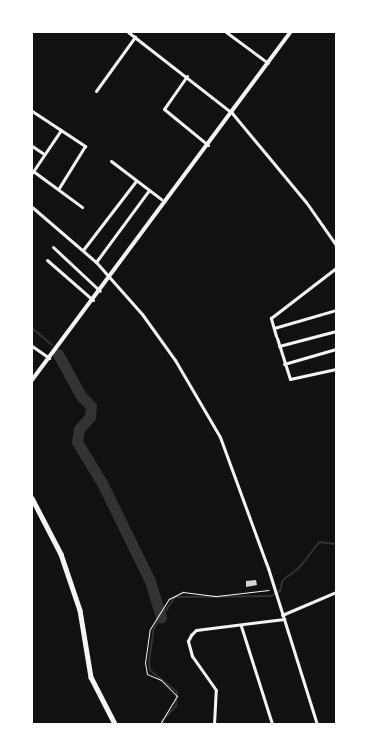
<!DOCTYPE html>
<style>
body{margin:0}
#map{position:relative;width:368px;height:756px;overflow:hidden;background:#111;font-family:"PT Sans",sans-serif}
div>[style]{position:absolute}
.stream>*{height:2px;margin:-1px;padding:0 1px;transform-origin:1px;border-radius:1px;background:#333}
.river>*{height:11px;margin:-5.5px;padding:0 5.5px;transform-origin:5.5px;border-radius:5.5px;background:#333}
.building>*{inset:0;background:#d3d3d3}
.path>*{height:1px;margin:-0.5px;padding:0 0.5px;transform-origin:0.5px;border-radius:0.5px;background:#f5f5f5}
.minor>*{height:3px;margin:-1.5px;padding:0 1.5px;transform-origin:1.5px;border-radius:1.5px;background:#f5f5f5}
.tertiary>*{height:4px;margin:-2px;padding:0 2px;transform-origin:2px;border-radius:2px;background:#f5f5f5}
.secondary>*{height:4.5px;margin:-2.25px;padding:0 2.25px;transform-origin:2.25px;border-radius:2.25px;background:#f5f5f5}
span{translate:-50% -50%;white-space:nowrap;text-align:center;line-height:1.15;-webkit-text-stroke:3px #fff;paint-order:stroke}
.frame{position:absolute;inset:0;border:33px solid #fff;pointer-events:none}
</style>
<div id="map">
<div class="stream">
<i style="left:33px;top:329px;width:25px;rotate:40deg"></i>
<i style="left:164px;top:724px;width:4px;rotate:-124deg"></i>
<i style="left:162px;top:721px;width:21px;rotate:-47deg"></i>
<i style="left:176px;top:706px;width:14px;rotate:-86deg"></i>
<i style="left:177px;top:692px;width:35px;rotate:-141deg"></i>
<i style="left:150px;top:670px;width:8px;rotate:-97deg"></i>
<i style="left:149px;top:662px;width:34px;rotate:-82deg"></i>
<i style="left:154px;top:628px;width:37px;rotate:-56deg"></i>
<i style="left:175px;top:597px;width:96px;rotate:-0.6deg"></i>
<i style="left:271px;top:596px;width:10px;rotate:-29deg"></i>
<i style="left:280px;top:591px;width:11px;rotate:-75deg"></i>
<i style="left:283px;top:580px;width:20px;rotate:-37deg"></i>
<i style="left:299px;top:568px;width:33px;rotate:-52deg"></i>
<i style="left:319px;top:542px;width:17px;rotate:7deg"></i>
</div>
<div class="river">
<i style="left:58px;top:354px;width:48px;rotate:61.3deg"></i>
<i style="left:81px;top:396px;width:14px;rotate:45deg"></i>
<i style="left:91px;top:406px;width:11px;rotate:95deg"></i>
<i style="left:90px;top:417px;width:16px;rotate:133deg"></i>
<i style="left:79px;top:429px;width:13px;rotate:99deg"></i>
<i style="left:77px;top:442px;width:48px;rotate:58.6deg"></i>
<i style="left:102px;top:483px;width:109px;rotate:63.9deg"></i>
<i style="left:150px;top:581px;width:38px;rotate:73deg"></i>
</div>
<div class="building">
<i style="clip-path:polygon(256px 580px,257px 585px,246px 587px,246px 581px)"></i>
</div>
<div class="path">
<i style="left:160px;top:724px;width:33px;rotate:-59deg"></i>
<i style="left:177px;top:696px;width:23px;rotate:-135deg"></i>
<i style="left:161px;top:680px;width:15px;rotate:-157deg"></i>
<i style="left:147px;top:674px;width:11px;rotate:-100deg"></i>
<i style="left:145px;top:663px;width:34px;rotate:-82deg"></i>
<i style="left:150px;top:629px;width:36px;rotate:-58deg"></i>
<i style="left:169px;top:599px;width:16px;rotate:-27deg"></i>
<i style="left:183px;top:592px;width:34px;rotate:7deg"></i>
<i style="left:217px;top:596px;width:52px;rotate:-6.6deg"></i>
</div>
<div class="minor">
<i style="left:128px;top:32px;width:132px;rotate:37.9deg"></i>
<i style="left:232px;top:113px;width:116px;rotate:50.3deg"></i>
<i style="left:306px;top:202px;width:52px;rotate:55.1deg"></i>
<i style="left:226px;top:32px;width:52px;rotate:36.4deg"></i>
<i style="left:187px;top:76px;width:40px;rotate:124.9deg"></i>
<i style="left:164px;top:109px;width:57px;rotate:39.3deg"></i>
<i style="left:96px;top:91px;width:67px;rotate:-54.2deg"></i>
<i style="left:32px;top:111px;width:64px;rotate:33.4deg"></i>
<i style="left:85px;top:146px;width:49px;rotate:121.8deg"></i>
<i style="left:32px;top:146px;width:14px;rotate:34deg"></i>
<i style="left:111px;top:161px;width:63px;rotate:37.2deg"></i>
<i style="left:33px;top:171px;width:61px;rotate:36.3deg"></i>
<i style="left:32px;top:173px;width:52px;rotate:-56deg"></i>
<i style="left:32px;top:207px;width:84px;rotate:40.7deg"></i>
<i style="left:96px;top:262px;width:69px;rotate:48.5deg"></i>
<i style="left:142px;top:314px;width:57px;rotate:54.3deg"></i>
<i style="left:175px;top:360px;width:89px;rotate:59.7deg"></i>
<i style="left:220px;top:437px;width:140px;rotate:69.9deg"></i>
<i style="left:268px;top:568px;width:164px;rotate:72.6deg"></i>
<i style="left:53px;top:247px;width:64px;rotate:43.1deg"></i>
<i style="left:83px;top:250px;width:87px;rotate:-52.5deg"></i>
<i style="left:47px;top:260px;width:61px;rotate:41deg"></i>
<i style="left:96px;top:262px;width:89px;rotate:-53.6deg"></i>
<i style="left:274px;top:328px;width:65px;rotate:-16.2deg"></i>
<i style="left:276px;top:336px;width:19px;rotate:-106deg"></i>
<i style="left:271px;top:318px;width:82px;rotate:-37.6deg"></i>
<i style="left:277px;top:338px;width:43px;rotate:72.4deg"></i>
<i style="left:290px;top:379px;width:47px;rotate:-12.3deg"></i>
<i style="left:32px;top:346px;width:21px;rotate:35deg"></i>
<i style="left:279px;top:346px;width:59px;rotate:-14.7deg"></i>
<i style="left:284px;top:364px;width:54px;rotate:-16.1deg"></i>
<i style="left:282px;top:615px;width:59px;rotate:-23.1deg"></i>
<i style="left:241px;top:626px;width:103px;rotate:72.4deg"></i>
<i style="left:214px;top:724px;width:34px;rotate:-87deg"></i>
<i style="left:216px;top:690px;width:42px;rotate:-125.2deg"></i>
<i style="left:192px;top:656px;width:16px;rotate:-105deg"></i>
<i style="left:188px;top:641px;width:7px;rotate:-63deg"></i>
<i style="left:191px;top:635px;width:7px;rotate:-45deg"></i>
<i style="left:196px;top:630px;width:89px;rotate:-7.1deg"></i>
</div>
<div class="tertiary">
<i style="left:32px;top:380px;width:433px;rotate:-53.4deg"></i>
</div>
<div class="secondary">
<i style="left:32px;top:498px;width:63px;rotate:62.6deg"></i>
<i style="left:61px;top:554px;width:59px;rotate:71.3deg"></i>
<i style="left:80px;top:610px;width:68px;rotate:80.7deg"></i>
<i style="left:91px;top:677px;width:53px;rotate:62.9deg"></i>
</div>
<div class="frame"></div>
</div>
